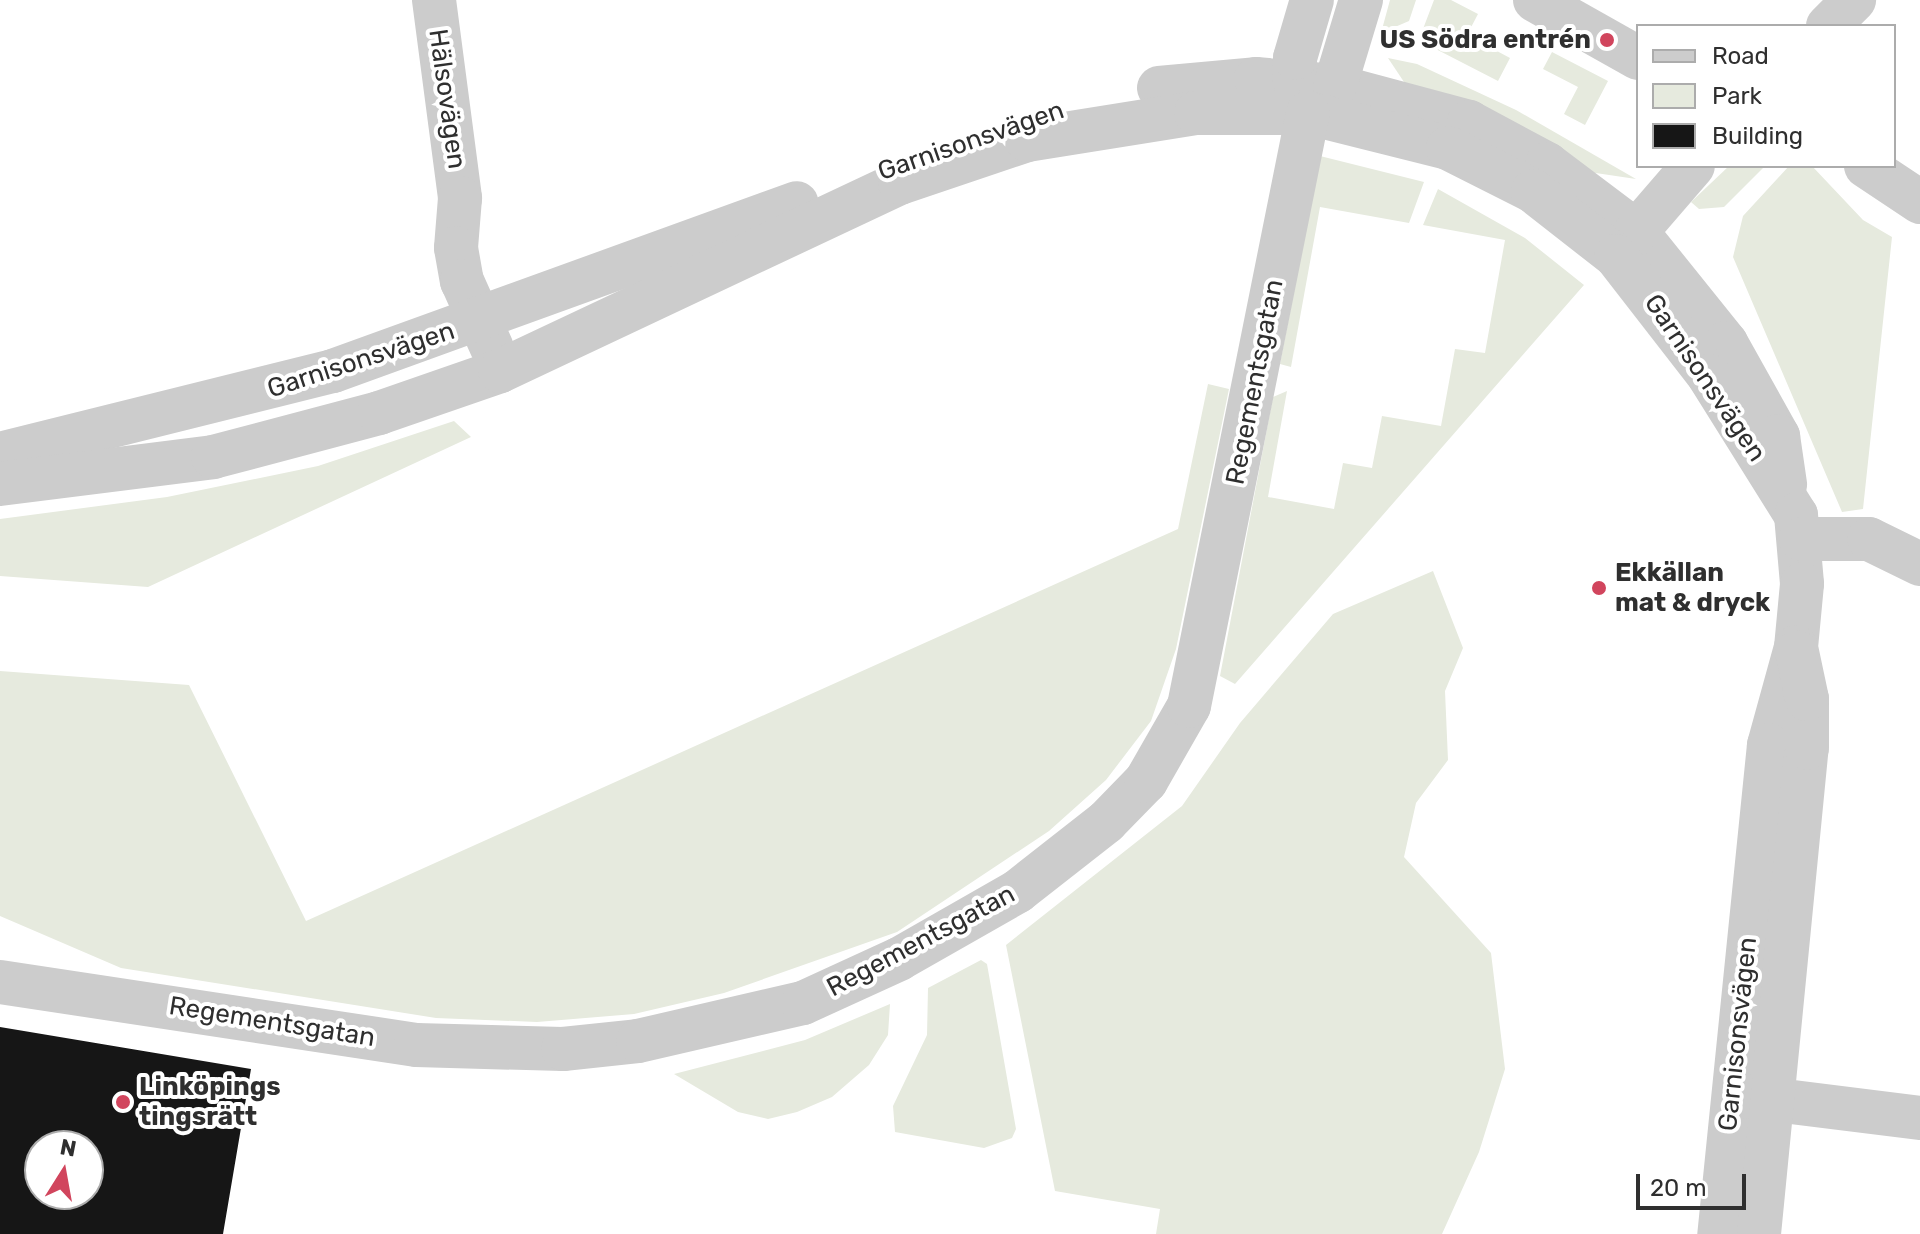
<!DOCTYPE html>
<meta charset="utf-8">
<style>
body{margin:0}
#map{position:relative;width:1920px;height:1234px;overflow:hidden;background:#fff;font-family:Rubik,sans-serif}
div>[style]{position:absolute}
.green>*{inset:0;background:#e6eade}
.building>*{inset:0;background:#161616}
.minor>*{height:44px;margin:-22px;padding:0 22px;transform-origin:22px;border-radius:22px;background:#ccc}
.dots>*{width:22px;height:22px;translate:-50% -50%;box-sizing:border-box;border:4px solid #fff;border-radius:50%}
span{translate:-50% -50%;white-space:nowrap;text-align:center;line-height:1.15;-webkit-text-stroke:8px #fff;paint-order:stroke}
.poi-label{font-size:26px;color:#2f2f2f;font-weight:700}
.right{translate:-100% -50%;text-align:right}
.left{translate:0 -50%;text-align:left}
.street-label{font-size:26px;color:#2f2f2f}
.legend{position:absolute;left:1636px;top:24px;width:260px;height:144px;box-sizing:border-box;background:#fff;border:2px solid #acacac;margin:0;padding:10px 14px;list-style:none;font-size:24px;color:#2f2f2f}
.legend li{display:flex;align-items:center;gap:16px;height:40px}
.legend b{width:40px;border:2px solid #acacac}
.north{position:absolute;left:24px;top:1130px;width:80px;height:80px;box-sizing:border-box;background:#fff;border:2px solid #acacac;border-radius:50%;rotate:11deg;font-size:22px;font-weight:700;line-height:32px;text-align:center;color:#2f2f2f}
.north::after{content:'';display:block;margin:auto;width:28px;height:36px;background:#d1455d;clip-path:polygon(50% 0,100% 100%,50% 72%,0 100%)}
.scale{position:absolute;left:1636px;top:1174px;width:110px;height:36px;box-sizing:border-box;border:4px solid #2f2f2f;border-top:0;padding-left:10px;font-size:24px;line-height:28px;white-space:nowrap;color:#2f2f2f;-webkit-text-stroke:6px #fff;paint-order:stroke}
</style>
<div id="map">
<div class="green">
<i style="clip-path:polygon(1390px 0,1416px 0,1409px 21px,1381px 33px)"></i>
<i style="clip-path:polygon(1434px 0,1451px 0,1478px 14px,1467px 35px,1510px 58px,1498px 81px,1428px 45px,1423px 29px)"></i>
<i style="clip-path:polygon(1552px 52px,1608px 81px,1585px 125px,1564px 114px,1578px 87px,1543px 69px)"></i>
<i style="clip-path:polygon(1388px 58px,1417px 64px,1516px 110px,1636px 179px,1589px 172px,1406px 85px)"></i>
<i style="clip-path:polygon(1320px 156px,1424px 182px,1409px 223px,1320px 207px,1291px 367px,1280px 364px)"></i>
<i style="clip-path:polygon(1729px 166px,1765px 166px,1724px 207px,1699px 209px,1691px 202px)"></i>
<i style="clip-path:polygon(1789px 166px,1812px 166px,1863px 220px,1892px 237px,1863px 509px,1842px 512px,1733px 257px,1743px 216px)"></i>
<i style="clip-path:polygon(1438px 189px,1525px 238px,1584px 285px,1235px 684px,1220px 676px,1273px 397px,1287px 391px,1268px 497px,1334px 509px,1343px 463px,1372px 468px,1382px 416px,1441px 426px,1455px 349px,1485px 353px,1505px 240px,1423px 225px)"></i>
<i style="clip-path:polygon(1208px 384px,1229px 389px,1176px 649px,1151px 721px,1106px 780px,1049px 831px,897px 932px,724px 993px,634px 1014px,537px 1022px,436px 1018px,121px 968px,0 916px,0 671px,189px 685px,306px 921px,1178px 529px)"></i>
<i style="clip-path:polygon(454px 421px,471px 437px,148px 587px,0 576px,0 519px,167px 497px,318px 466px)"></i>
<i style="clip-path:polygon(1433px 571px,1463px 648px,1445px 691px,1448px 760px,1416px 803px,1404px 857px,1491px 953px,1505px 1069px,1479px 1152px,1442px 1234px,1156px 1234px,1160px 1209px,1055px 1191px,1006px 945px,1182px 806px,1240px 723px,1333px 614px)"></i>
<i style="clip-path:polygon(981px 960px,987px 964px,1016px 1129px,1012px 1138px,984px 1148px,895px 1132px,893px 1106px,927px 1035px,928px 988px)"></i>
<i style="clip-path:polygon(890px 1004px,888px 1035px,869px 1065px,832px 1097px,797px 1112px,768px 1119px,738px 1112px,674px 1074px,805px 1040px)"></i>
</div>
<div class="building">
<i style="clip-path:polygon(evenodd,0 1027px,251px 1069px,223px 1234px,0 1234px,0 1027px,40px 1146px,88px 1146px,88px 1194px,40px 1194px,40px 1146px)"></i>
</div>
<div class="minor">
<i style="left:434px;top:0;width:200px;rotate:82.5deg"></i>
<i style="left:460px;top:198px;width:50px;rotate:94.6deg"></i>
<i style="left:456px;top:248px;width:34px;rotate:80deg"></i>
<i style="left:462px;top:281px;width:73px;rotate:65.9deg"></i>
<i style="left:1535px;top:0;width:118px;rotate:29.4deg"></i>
<i style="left:1828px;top:26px;width:37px;rotate:-45deg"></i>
<i style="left:1159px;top:88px;width:97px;rotate:-5.3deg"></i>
<i style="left:1256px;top:79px;width:79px;rotate:5.1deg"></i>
<i style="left:1335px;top:86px;width:139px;rotate:15deg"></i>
<i style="left:1469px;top:122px;width:89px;rotate:28.3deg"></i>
<i style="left:1547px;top:164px;width:111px;rotate:37deg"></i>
<i style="left:1636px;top:231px;width:144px;rotate:51.2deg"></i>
<i style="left:1726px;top:343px;width:107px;rotate:60.8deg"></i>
<i style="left:1778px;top:436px;width:49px;rotate:81.7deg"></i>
<i style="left:1304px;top:104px;width:27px;rotate:-112deg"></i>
<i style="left:1294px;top:79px;width:21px;rotate:-87deg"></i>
<i style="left:1295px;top:58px;width:60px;rotate:-73.7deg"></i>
<i style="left:1315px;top:106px;width:28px;rotate:-45deg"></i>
<i style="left:1335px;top:86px;width:90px;rotate:-73.2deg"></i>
<i style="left:1866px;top:166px;width:65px;rotate:33.7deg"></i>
<i style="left:1617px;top:254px;width:116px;rotate:-49.2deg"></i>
<i style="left:0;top:454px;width:343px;rotate:-14deg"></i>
<i style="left:333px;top:371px;width:493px;rotate:-19.9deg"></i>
<i style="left:0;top:484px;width:215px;rotate:-7.2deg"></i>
<i style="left:213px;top:457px;width:172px;rotate:-14.8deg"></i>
<i style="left:379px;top:413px;width:128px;rotate:-19.1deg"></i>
<i style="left:500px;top:371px;width:442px;rotate:-25.2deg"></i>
<i style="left:900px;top:183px;width:134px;rotate:-18.7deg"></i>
<i style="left:1027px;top:140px;width:171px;rotate:-9.1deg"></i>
<i style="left:1196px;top:113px;width:112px"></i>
<i style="left:1308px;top:113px;width:144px;rotate:14deg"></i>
<i style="left:1448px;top:148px;width:95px;rotate:26.8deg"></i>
<i style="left:1533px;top:191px;width:105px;rotate:38.1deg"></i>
<i style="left:1616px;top:256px;width:152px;rotate:52.2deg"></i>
<i style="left:1709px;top:376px;width:164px;rotate:58deg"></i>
<i style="left:1796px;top:515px;width:69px;rotate:85deg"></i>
<i style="left:1802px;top:584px;width:63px;rotate:95.4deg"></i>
<i style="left:1796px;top:647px;width:102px;rotate:105.4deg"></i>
<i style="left:1769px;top:745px;width:492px;rotate:95.8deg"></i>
<i style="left:1801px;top:539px;width:68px"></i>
<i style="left:1869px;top:539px;width:57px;rotate:26.1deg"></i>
<i style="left:0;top:982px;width:421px;rotate:8.6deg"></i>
<i style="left:416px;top:1045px;width:147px;rotate:1.6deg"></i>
<i style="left:563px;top:1049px;width:75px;rotate:-6.1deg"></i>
<i style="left:638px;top:1041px;width:169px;rotate:-13deg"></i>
<i style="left:803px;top:1003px;width:106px;rotate:-24.6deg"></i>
<i style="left:899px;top:959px;width:137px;rotate:-29.7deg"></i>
<i style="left:1018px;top:891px;width:112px;rotate:-38.1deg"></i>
<i style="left:1106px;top:822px;width:57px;rotate:-45.7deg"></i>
<i style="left:1146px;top:781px;width:86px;rotate:-60.2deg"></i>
<i style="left:1189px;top:706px;width:605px;rotate:-78.65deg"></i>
<i style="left:1744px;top:1096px;width:177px;rotate:7.1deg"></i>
<i style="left:1759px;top:1234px;width:488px;rotate:-84.4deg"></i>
<i style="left:1807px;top:748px;width:49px;rotate:-90deg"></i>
<i style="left:1807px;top:699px;width:48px;rotate:-102deg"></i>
</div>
<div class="dots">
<i style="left:1607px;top:40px;background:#d1455d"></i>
<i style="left:1599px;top:588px;background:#d1455d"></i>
<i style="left:123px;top:1102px;background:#d1455d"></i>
</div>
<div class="poi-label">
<span class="right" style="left:1591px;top:40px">US Södra entrén</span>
<span class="left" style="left:1615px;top:588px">Ekkällan<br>mat &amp; dryck</span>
<span class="left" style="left:139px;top:1102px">Linköpings<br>tingsrätt</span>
</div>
<div class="street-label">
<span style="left:447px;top:99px;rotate:82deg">Hälsovägen</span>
<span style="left:971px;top:141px;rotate:-19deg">Garnisonsvägen</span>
<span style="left:361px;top:360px;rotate:-18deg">Garnisonsvägen</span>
<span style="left:1705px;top:378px;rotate:56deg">Garnisonsvägen</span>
<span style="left:1255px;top:382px;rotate:-79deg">Regementsgatan</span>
<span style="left:921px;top:941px;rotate:-28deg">Regementsgatan</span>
<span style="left:272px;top:1022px;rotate:9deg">Regementsgatan</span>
<span style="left:1738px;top:1034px;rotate:-84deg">Garnisonsvägen</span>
</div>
<ul class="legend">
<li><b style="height:10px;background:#ccc"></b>Road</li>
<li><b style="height:22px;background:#e6eade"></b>Park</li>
<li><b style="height:22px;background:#161616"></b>Building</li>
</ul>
<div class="north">N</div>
<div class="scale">20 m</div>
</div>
